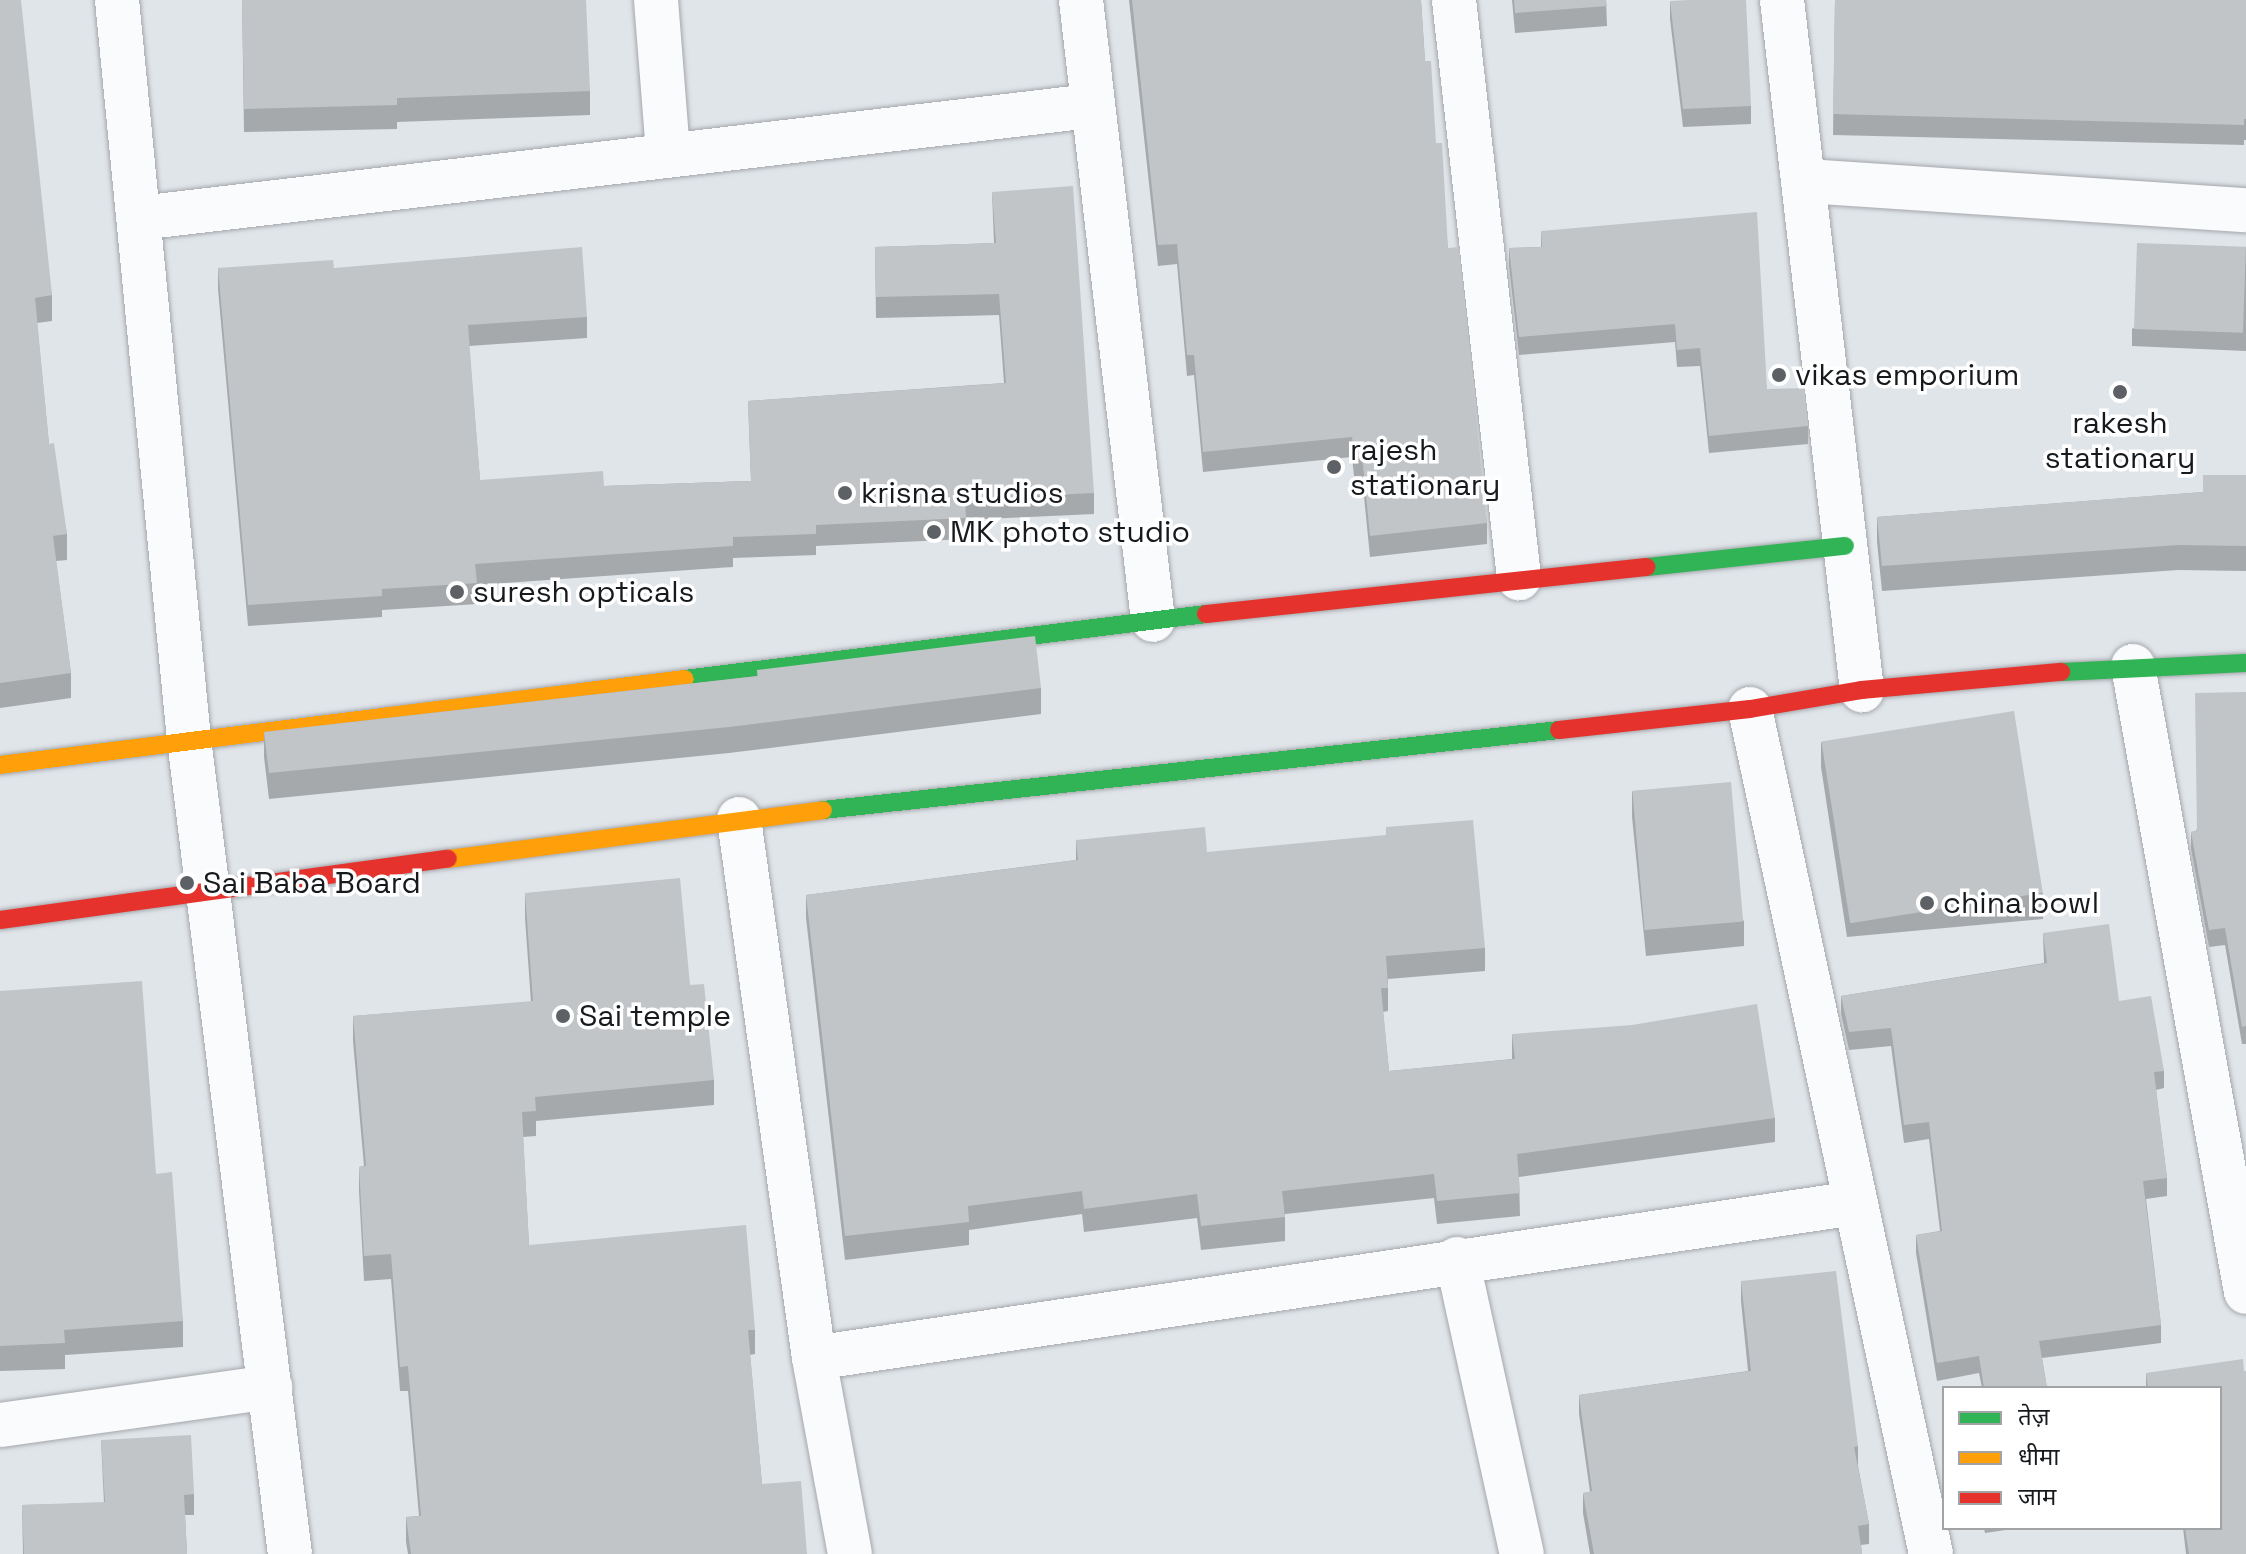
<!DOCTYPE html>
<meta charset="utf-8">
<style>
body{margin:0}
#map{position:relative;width:2246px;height:1554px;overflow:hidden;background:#e0e5ea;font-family:"Space Grotesk","Noto Sans Devanagari",sans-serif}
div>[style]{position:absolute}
.roads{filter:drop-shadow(0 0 2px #a4a7ab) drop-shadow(0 0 2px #a4a7ab)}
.street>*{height:44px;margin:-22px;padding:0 22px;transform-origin:22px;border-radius:22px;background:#fafbfc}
.fast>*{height:18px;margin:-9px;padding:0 9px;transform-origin:9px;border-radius:9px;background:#30b455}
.slow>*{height:18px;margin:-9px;padding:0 9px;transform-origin:9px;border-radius:9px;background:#ff9f0a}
.jam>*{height:18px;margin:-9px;padding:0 9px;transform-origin:9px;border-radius:9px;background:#e5322d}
.wall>*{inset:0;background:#a6a9ac}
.building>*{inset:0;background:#c1c5c8;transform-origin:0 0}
.dots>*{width:22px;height:22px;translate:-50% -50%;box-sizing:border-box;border:4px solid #fff;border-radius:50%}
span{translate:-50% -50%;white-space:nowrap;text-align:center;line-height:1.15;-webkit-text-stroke:7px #fff;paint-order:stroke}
.poi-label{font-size:30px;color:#171a1d}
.left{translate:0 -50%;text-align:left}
.legend{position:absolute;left:1942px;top:1386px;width:280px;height:144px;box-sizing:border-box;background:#fff;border:2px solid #a2a3a5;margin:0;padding:10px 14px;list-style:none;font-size:24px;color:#171a1d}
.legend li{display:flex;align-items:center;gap:16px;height:40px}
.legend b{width:40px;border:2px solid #a2a3a5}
</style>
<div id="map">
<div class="roads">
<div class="street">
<i style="left:117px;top:0;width:742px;rotate:84.44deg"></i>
<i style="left:189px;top:739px;width:821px;rotate:82.94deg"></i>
<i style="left:656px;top:0;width:153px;rotate:85.5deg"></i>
<i style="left:1081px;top:0;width:624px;rotate:83.38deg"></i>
<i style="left:1454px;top:0;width:582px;rotate:83.58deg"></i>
<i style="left:1782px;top:0;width:695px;rotate:83.39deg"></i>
<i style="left:1806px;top:181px;width:441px;rotate:3.8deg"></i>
<i style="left:140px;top:218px;width:958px;rotate:-6.72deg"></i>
<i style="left:2133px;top:666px;width:636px;rotate:79.77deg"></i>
<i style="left:1750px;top:709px;width:864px;rotate:77.91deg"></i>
<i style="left:739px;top:819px;width:544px;rotate:82.08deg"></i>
<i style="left:814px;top:1358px;width:199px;rotate:79.6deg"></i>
<i style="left:1457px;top:1259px;width:302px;rotate:77.6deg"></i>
<i style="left:814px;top:1358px;width:1052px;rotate:-8.47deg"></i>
<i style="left:0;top:1425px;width:273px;rotate:-8deg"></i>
</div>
<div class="fast">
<i style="left:1647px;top:567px;width:199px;rotate:-6.1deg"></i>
<i style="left:2061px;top:672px;width:185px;rotate:-2.8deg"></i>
<i style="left:685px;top:679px;width:525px;rotate:-7.11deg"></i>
<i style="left:823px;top:810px;width:740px;rotate:-6.2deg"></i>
</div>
<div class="slow">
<i style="left:0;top:765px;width:690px;rotate:-7.16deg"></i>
<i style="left:448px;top:859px;width:378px;rotate:-7.4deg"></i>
</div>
<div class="jam">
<i style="left:1206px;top:614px;width:443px;rotate:-6.1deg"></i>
<i style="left:1559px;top:730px;width:192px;rotate:-6.3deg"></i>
<i style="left:1750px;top:709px;width:114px;rotate:-9.6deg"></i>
<i style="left:1862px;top:690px;width:200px;rotate:-5.2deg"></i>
<i style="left:0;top:920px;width:452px;rotate:-7.8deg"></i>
</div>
</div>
<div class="wall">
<i style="clip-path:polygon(0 0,52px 295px,52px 321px,37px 323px,49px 444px,67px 534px,67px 560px,56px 561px,71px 673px,71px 698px,0 708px)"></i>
<i style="clip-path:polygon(242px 0,590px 91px,590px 115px,397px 122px,397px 129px,244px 132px)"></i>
<i style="clip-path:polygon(1129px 0,1421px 0,1425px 61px,1448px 248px,1487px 523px,1487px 544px,1370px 557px,1362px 476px,1354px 476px,1352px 457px,1203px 472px,1194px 375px,1187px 376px,1177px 264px,1158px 266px)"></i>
<i style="clip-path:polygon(1512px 0,1606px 0,1607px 26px,1515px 33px)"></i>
<i style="clip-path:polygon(1835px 0,2246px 0,2246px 140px,2244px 140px,2244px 145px,1833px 135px)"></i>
<i style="clip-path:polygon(1670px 1px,1751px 106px,1751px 124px,1683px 127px,1670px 19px)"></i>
<i style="clip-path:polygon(992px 192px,1094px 493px,1094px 514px,966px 520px,966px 539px,816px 546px,816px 555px,733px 558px,733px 567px,477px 585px,477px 604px,382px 610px,382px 617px,248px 626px,218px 289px,218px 268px,334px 268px,587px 317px,587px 338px,469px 346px,480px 480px,604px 486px,751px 481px,748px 401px,1004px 383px,999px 315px,876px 318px,875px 247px,994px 243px)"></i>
<i style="clip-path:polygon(1541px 231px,1767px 389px,1808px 426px,1808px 444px,1709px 453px,1700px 366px,1677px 367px,1675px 342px,1519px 355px,1509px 266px,1509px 248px,1541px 247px)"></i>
<i style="clip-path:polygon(2246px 247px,2246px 351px,2132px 346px,2132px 329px)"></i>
<i style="clip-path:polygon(2246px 475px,2246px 571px,2178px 570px,1882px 591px,1877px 542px,1877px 517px,2203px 492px)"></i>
<i style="clip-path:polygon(757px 670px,1041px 688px,1041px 714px,729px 753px,269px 799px,264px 757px,264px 732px,757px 676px)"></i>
<i style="clip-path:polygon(2246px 692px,2246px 1044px,2242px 1044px,2225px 945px,2209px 947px,2191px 849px,2191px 832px,2196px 831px)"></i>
<i style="clip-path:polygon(1821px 742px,2043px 893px,2043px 919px,1847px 937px,1821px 767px)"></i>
<i style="clip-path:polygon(1632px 791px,1744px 921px,1744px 946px,1646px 956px,1632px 817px)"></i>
<i style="clip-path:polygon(1076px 840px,1207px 852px,1485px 948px,1485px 971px,1388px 979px,1388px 1011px,1383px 1012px,1389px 1071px,1512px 1059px,1512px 1034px,1775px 1118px,1775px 1142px,1519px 1177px,1520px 1216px,1437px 1224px,1434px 1198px,1285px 1214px,1285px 1241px,1201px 1250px,1197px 1218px,1084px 1232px,1082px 1214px,969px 1230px,969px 1245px,845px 1260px,806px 918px,806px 895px,1076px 860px)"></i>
<i style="clip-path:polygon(525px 893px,690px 985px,714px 1080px,714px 1105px,536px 1121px,536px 1136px,523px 1137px,529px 1245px,755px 1330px,755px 1354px,750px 1355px,762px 1484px,807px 1554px,408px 1554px,406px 1542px,406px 1517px,419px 1516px,408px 1391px,400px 1391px,391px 1279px,364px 1281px,359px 1191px,359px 1167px,364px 1166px,353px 1041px,353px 1016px,531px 1002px,525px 918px)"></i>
<i style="clip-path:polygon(2043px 933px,2119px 1001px,2164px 1071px,2164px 1088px,2156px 1090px,2167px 1178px,2167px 1196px,2146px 1199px,2161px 1325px,2161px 1343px,2042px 1358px,2047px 1388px,1982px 1388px,1979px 1373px,1937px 1381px,1916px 1253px,1916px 1235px,1940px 1231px,1929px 1139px,1904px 1143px,1891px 1046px,1849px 1050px,1841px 1014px,1841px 996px,2044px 963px)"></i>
<i style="clip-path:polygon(0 991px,156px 1174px,183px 1321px,183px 1347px,65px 1355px,65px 1369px,0 1371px)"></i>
<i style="clip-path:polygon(1741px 1281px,1858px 1446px,1858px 1466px,1869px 1524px,1869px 1544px,1861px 1545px,1862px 1554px,1590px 1554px,1583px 1513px,1583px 1493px,1590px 1492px,1579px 1414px,1579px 1395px,1748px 1371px,1741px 1301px)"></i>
<i style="clip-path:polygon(2244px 1371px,2246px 1554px,2186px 1554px,2183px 1528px,2220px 1528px,2220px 1388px,2146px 1388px,2146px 1373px)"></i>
<i style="clip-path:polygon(101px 1440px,194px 1494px,194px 1515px,185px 1515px,187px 1554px,23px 1554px,22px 1505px,104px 1503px)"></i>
<i style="clip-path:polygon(1984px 1528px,2019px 1528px,1985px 1533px)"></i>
</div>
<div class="building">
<i style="clip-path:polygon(0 0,21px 0,52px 295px,35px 298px,49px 444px,54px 443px,67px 534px,53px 536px,71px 673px,0 683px)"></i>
<i style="clip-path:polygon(242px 0,586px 0,590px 91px,397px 98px,397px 105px,244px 109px)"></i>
<i style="clip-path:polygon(1132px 0,1421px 0,1425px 61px,1431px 61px,1436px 143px,1442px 143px,1448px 248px,1459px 247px,1487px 523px,1370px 536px,1362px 455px,1354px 456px,1352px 437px,1203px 452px,1194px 355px,1187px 355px,1177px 244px,1158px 245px)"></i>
<i style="clip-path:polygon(1514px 0,1606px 0,1607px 6px,1515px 13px)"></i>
<i style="clip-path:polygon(1688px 0,1746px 0,1751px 106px,1683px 109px,1670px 1px)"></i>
<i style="clip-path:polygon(1835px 0,2246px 0,2246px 119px,2244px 119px,2244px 125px,1833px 114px)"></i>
<i style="clip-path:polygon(1073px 186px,1094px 493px,965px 499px,966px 518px,816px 525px,816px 534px,733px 537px,733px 546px,475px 564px,477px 583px,382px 589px,382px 596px,248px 605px,218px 268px,333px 260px,334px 268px,582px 247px,587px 317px,468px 325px,480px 480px,603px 471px,604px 486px,751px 481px,748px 401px,1006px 383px,999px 294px,876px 297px,875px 247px,996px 243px,992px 192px)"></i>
<i style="clip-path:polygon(1757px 212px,1767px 389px,1804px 388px,1808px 426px,1709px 436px,1700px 348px,1677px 350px,1675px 324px,1519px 337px,1509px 248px,1542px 247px,1541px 231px)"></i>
<i style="left:2137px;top:243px;width:109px;height:86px;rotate:2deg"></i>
<i style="clip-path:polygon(2203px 475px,2246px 475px,2246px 546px,2178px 545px,1882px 566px,1877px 517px,2203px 492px)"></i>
<i style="clip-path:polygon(1035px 636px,1041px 688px,729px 727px,269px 773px,264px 732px,758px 676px,757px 670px)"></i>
<i style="clip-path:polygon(2246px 692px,2246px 1026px,2242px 1027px,2225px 928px,2209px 930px,2191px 832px,2197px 831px,2195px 693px)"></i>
<i style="left:2014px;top:711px;width:184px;height:195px;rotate:81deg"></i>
<i style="left:1731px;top:782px;width:140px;height:99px;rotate:85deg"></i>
<i style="clip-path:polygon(1473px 820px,1485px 948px,1386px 956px,1388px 988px,1381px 988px,1389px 1071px,1515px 1059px,1512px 1034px,1632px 1025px,1757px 1004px,1775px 1118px,1517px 1154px,1520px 1193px,1437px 1201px,1434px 1174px,1282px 1191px,1285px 1217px,1201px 1226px,1197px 1194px,1084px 1209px,1082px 1191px,968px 1206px,969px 1222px,845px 1236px,806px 895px,1078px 860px,1076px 840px,1205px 827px,1207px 852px,1386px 835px,1386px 827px)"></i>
<i style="clip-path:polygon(680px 878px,690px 985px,704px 984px,714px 1080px,535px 1097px,536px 1111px,522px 1112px,529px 1245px,746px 1225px,755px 1330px,748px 1330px,762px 1484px,801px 1481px,807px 1554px,411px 1554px,406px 1517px,421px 1516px,408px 1366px,400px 1367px,391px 1254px,364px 1256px,359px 1167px,366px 1166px,353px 1016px,533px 1001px,525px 893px)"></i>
<i style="clip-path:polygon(2109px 924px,2119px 1001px,2151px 996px,2164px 1071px,2154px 1072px,2167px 1178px,2143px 1181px,2161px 1325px,2039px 1341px,2047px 1388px,1984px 1388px,1979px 1356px,1937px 1363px,1916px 1235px,1942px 1231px,1929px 1122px,1904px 1125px,1891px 1028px,1849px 1032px,1841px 996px,2047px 963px,2043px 933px)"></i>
<i style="clip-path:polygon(142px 981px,156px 1174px,172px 1172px,183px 1321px,64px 1330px,65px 1343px,0 1346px,0 991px)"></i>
<i style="clip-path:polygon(1836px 1271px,1858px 1446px,1854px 1447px,1869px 1524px,1858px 1526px,1862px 1554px,1594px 1554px,1583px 1493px,1592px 1491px,1579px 1395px,1751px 1371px,1741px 1281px)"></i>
<i style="clip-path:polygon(2243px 1359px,2244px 1371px,2246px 1371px,2246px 1554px,2189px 1554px,2185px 1528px,2220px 1528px,2220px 1388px,2148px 1388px,2146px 1373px)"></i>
<i style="clip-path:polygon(191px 1435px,194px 1494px,184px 1495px,187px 1554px,24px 1554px,22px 1505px,105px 1502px,101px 1440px)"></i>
</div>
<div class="dots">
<i style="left:1779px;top:375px;background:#5d6165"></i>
<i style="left:2120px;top:392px;background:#5d6165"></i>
<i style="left:1334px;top:467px;background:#5d6165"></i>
<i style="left:845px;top:493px;background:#5d6165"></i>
<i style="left:934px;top:532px;background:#5d6165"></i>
<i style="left:457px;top:592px;background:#5d6165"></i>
<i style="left:187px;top:883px;background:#5d6165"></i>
<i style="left:1927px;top:903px;background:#5d6165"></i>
<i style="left:563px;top:1016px;background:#5d6165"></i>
</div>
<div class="poi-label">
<span class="left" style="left:1795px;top:375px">vikas emporium</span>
<span style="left:2120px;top:440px">rakesh<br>stationary</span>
<span class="left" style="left:1350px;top:467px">rajesh<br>stationary</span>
<span class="left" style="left:861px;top:493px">krisna studios</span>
<span class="left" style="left:950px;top:532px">MK photo studio</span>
<span class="left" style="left:473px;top:592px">suresh opticals</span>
<span class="left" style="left:203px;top:883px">Sai Baba Board</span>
<span class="left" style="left:1943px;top:903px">china bowl</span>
<span class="left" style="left:579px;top:1016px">Sai temple</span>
</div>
<ul class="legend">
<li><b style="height:10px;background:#30b455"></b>तेज़</li>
<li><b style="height:10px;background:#ff9f0a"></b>धीमा</li>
<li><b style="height:10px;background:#e5322d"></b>जाम</li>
</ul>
</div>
